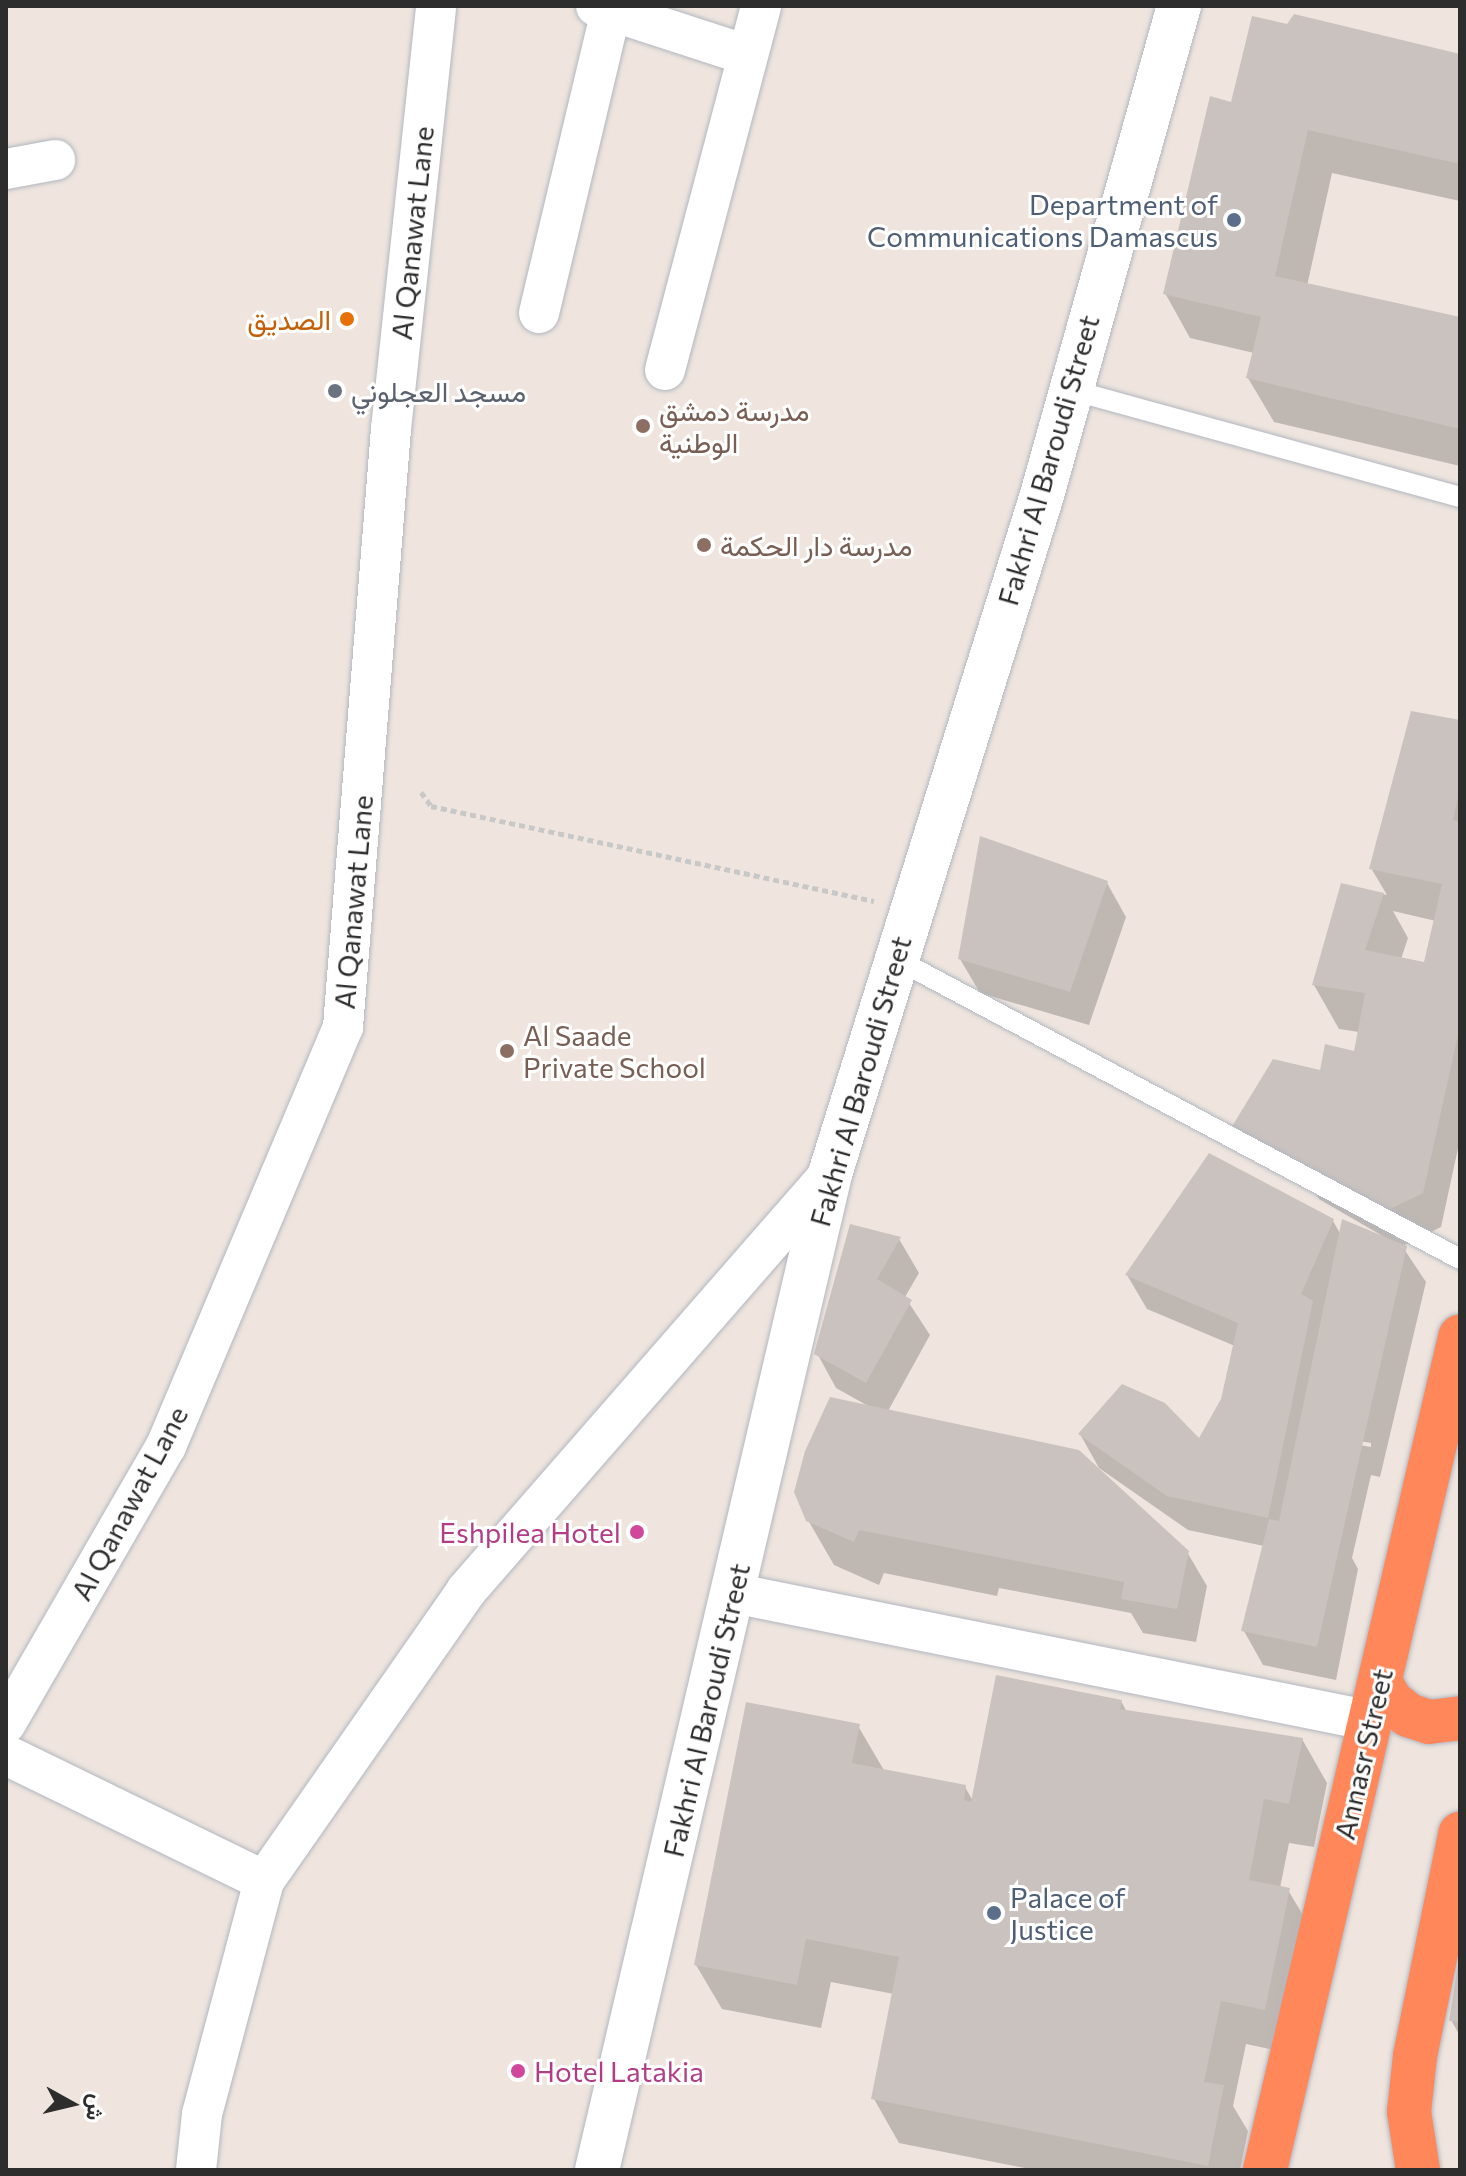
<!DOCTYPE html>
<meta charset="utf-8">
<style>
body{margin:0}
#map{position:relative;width:1466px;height:2176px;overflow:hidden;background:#efe5de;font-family:Commissioner,Vazirmatn,sans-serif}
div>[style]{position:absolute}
.shadow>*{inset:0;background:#0003}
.building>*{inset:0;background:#cac2be}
.path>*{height:5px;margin-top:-2.5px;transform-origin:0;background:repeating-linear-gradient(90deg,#c8c8c8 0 6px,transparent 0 10px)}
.roads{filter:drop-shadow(0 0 2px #b2b7c1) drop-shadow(0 0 2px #b2b7c1)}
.lane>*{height:20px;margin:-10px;padding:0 10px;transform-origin:10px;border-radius:10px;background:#fff}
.street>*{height:40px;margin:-20px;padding:0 20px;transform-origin:20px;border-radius:20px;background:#fff}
.secondary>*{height:44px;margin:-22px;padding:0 22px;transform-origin:22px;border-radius:22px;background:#fff}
.highway>*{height:44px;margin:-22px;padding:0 22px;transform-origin:22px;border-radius:22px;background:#ff8759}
.dots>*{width:22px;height:22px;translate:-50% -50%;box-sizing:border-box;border:4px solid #fff;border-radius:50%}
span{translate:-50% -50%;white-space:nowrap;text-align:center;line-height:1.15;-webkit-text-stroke:6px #fff;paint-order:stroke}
.service-label{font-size:28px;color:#4e5e75}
.right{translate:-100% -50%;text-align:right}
.left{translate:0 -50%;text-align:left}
.street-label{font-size:28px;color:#2d2d2d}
.food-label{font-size:28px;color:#c56008}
.worship-label{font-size:28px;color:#5b616d}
.education-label{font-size:28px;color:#785e54}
.hotel-label{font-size:28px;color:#b23c85}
.frame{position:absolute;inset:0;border:8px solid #2d2d2d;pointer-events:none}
.north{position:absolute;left:32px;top:2064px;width:80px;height:80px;-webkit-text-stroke:6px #fff;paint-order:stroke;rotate:98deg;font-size:22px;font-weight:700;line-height:32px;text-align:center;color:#2d2d2d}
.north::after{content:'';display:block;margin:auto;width:28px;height:36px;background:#2d2d2d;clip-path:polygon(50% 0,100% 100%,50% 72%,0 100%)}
</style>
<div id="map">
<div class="shadow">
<i style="clip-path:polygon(1460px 56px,1460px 201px,1332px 173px,1307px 286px,1460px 319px,1460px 466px,1274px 422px,1248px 378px,1254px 353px,1190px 338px,1165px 293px,1233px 104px)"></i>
<i style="clip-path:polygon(evenodd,1460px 722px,1460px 1139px,1441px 1227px,1402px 1246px,1426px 1282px,1380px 1477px,1371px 1475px,1352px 1558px,1358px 1569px,1336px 1680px,1263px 1665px,1244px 1631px,1264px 1546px,1188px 1530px,1099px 1468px,1080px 1434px,1200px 1441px,1223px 1399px,1235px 1346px,1147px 1309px,1127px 1275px,1333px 1221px,1341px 1235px,1393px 1242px,1319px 1199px,1309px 1182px,1321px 1072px,1358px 1054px,1359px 1032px,1339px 1029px,1314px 985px,1342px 885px,1387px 895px,1371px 868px,1460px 722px,1393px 911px,1436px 921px,1426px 964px,1401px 959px,1408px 938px,1393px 911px,1460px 722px,1320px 1434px,1371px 1443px,1371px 1447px,1320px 1438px,1320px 1434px)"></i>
<i style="clip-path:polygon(1107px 883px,1126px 917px,1089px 1025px,980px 993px,960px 959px)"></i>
<i style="clip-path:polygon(899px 1239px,919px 1273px,905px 1297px,930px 1335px,888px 1411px,1187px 1552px,1207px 1586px,1196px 1642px,1143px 1633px,1131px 1613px,999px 1588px,997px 1596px,884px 1573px,879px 1585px,834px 1565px,808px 1520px,870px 1407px,836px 1388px,817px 1353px)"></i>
<i style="clip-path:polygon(1121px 1701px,1127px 1712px,1302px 1739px,1327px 1783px,1314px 1847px,1289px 1843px,1280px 1888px,1288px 1890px,1314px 1934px,1289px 2053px,1246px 2044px,1233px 2106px,1248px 2131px,1240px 2170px,1035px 2170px,899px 2143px,874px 2099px,894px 1994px,831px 1982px,821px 2028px,722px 2009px,696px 1965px,858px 1726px,885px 1772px,965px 1787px,973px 1801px)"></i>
<i style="clip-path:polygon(1460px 1967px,1460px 2036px,1451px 2020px)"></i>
</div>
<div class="building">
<i style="clip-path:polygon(1294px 14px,1460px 54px,1460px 164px,1308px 130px,1275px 276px,1460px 317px,1460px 429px,1246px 378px,1261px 317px,1163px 294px,1210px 96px,1231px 102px,1252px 16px,1287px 24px)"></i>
<i style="clip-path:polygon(1411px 711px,1460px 720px,1460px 788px,1453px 820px,1460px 822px,1460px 1026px,1423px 1193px,1384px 1212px,1231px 1128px,1273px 1059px,1320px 1070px,1325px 1044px,1354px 1051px,1365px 993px,1312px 985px,1341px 883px,1384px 893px,1365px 950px,1424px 962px,1442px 884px,1369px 869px)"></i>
<i style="clip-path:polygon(980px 836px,1108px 881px,1070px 992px,958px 959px)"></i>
<i style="clip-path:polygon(1209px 1153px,1334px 1219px,1301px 1294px,1313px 1301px,1268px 1518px,1167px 1496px,1078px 1434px,1122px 1384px,1165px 1403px,1199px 1438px,1221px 1399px,1238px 1323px,1125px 1275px)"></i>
<i style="clip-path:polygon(1342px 1219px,1407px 1246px,1317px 1647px,1241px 1631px,1269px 1519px,1279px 1521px)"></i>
<i style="clip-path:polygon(850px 1224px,901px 1237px,877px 1279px,912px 1300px,866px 1383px,814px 1354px)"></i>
<i style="clip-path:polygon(830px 1397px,1079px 1450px,1189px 1551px,1177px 1609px,1121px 1599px,1124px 1582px,859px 1530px,854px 1542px,806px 1521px,794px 1492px,805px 1451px)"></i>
<i style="clip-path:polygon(996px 1675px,1122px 1700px,1120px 1709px,1303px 1738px,1289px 1804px,1264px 1799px,1249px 1880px,1290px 1888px,1265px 2010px,1221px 2001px,1204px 2082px,1224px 2085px,1208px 2166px,871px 2099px,899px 1957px,806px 1939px,797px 1985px,694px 1965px,746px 1702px,860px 1724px,852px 1763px,966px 1785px,964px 1800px,971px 1802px)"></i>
<i style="clip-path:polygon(1458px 1964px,1460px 1964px,1460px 2022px,1449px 2021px)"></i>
</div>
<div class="path">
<i style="left:421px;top:792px;width:17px;rotate:54deg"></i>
<i style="left:431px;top:806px;width:453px;rotate:12.1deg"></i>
</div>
<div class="roads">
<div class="lane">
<i style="left:1068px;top:389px;width:407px;rotate:15.4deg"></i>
<i style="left:896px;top:959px;width:639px;rotate:28.01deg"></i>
</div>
<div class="street">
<i style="left:596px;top:6px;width:159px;rotate:18deg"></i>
<i style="left:6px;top:169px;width:50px;rotate:-10.4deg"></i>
<i style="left:539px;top:313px;width:310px;rotate:-76.6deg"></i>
<i style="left:665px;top:370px;width:376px;rotate:-75.2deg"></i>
<i style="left:733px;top:1593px;width:652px;rotate:11.33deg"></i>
<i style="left:6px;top:1723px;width:320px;rotate:-60deg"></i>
<i style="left:166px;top:1446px;width:455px;rotate:-67.1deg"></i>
<i style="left:343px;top:1027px;width:600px;rotate:-85.41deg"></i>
<i style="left:391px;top:429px;width:425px;rotate:-83.9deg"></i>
<i style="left:6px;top:1755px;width:287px;rotate:26deg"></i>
<i style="left:196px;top:2170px;width:56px;rotate:-83.9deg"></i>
<i style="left:202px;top:2114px;width:241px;rotate:-75.1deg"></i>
<i style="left:264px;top:1881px;width:353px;rotate:-55.1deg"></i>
<i style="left:466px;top:1591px;width:554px;rotate:-48.88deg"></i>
</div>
<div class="secondary">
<i style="left:597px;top:2170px;width:1023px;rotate:-76.83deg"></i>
<i style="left:830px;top:1174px;width:711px;rotate:-72.66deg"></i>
<i style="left:1042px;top:495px;width:508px;rotate:-74.35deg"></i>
</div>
<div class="highway">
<i style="left:1380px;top:1682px;width:22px;rotate:60deg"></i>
<i style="left:1391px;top:1701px;width:22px;rotate:39deg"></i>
<i style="left:1408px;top:1715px;width:22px;rotate:18deg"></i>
<i style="left:1429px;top:1722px;width:31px;rotate:-7deg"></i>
<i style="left:1265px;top:2170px;width:856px;rotate:-76.82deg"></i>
<i style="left:1418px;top:2170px;width:59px;rotate:-98.8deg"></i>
<i style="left:1409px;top:2112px;width:56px;rotate:-83.9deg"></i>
<i style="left:1415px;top:2056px;width:227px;rotate:-78.5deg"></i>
</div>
</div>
<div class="dots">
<i style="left:1234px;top:220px;background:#5c6f8a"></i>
<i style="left:347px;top:319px;background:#e8710a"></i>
<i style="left:335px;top:391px;background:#6b7280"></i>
<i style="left:643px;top:426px;background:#8d6e63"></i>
<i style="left:704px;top:545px;background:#8d6e63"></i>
<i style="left:507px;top:1051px;background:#8d6e63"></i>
<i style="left:637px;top:1532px;background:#d1479c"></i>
<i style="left:994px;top:1913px;background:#5c6f8a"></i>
<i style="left:518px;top:2071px;background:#d1479c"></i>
</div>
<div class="service-label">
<span class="right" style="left:1218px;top:220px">Department of<br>Communications Damascus</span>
<span class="left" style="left:1010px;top:1913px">Palace of<br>Justice</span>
</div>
<div class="street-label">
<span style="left:412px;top:233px;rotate:-84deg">Al Qanawat Lane</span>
<span style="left:1048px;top:460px;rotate:-74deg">Fakhri Al Baroudi Street</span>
<span style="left:353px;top:902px;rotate:-85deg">Al Qanawat Lane</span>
<span style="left:860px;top:1081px;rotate:-74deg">Fakhri Al Baroudi Street</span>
<span style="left:129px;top:1503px;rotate:-62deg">Al Qanawat Lane</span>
<span style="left:706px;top:1710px;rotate:-77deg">Fakhri Al Baroudi Street</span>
<span style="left:1363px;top:1754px;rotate:-77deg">Annasr Street</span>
</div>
<div class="food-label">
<span class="right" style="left:331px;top:319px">الصديق</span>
</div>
<div class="worship-label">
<span class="left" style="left:351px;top:391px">مسجد العجلوني</span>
</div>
<div class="education-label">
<span class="left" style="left:659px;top:426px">مدرسة دمشق<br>الوطنية</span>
<span class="left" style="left:720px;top:545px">مدرسة دار الحكمة</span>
<span class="left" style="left:523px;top:1051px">Al Saade<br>Private School</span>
</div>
<div class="hotel-label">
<span class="right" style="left:621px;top:1532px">Eshpilea Hotel</span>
<span class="left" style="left:534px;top:2071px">Hotel Latakia</span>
</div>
<div class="frame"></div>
<div class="north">ش</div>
</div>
